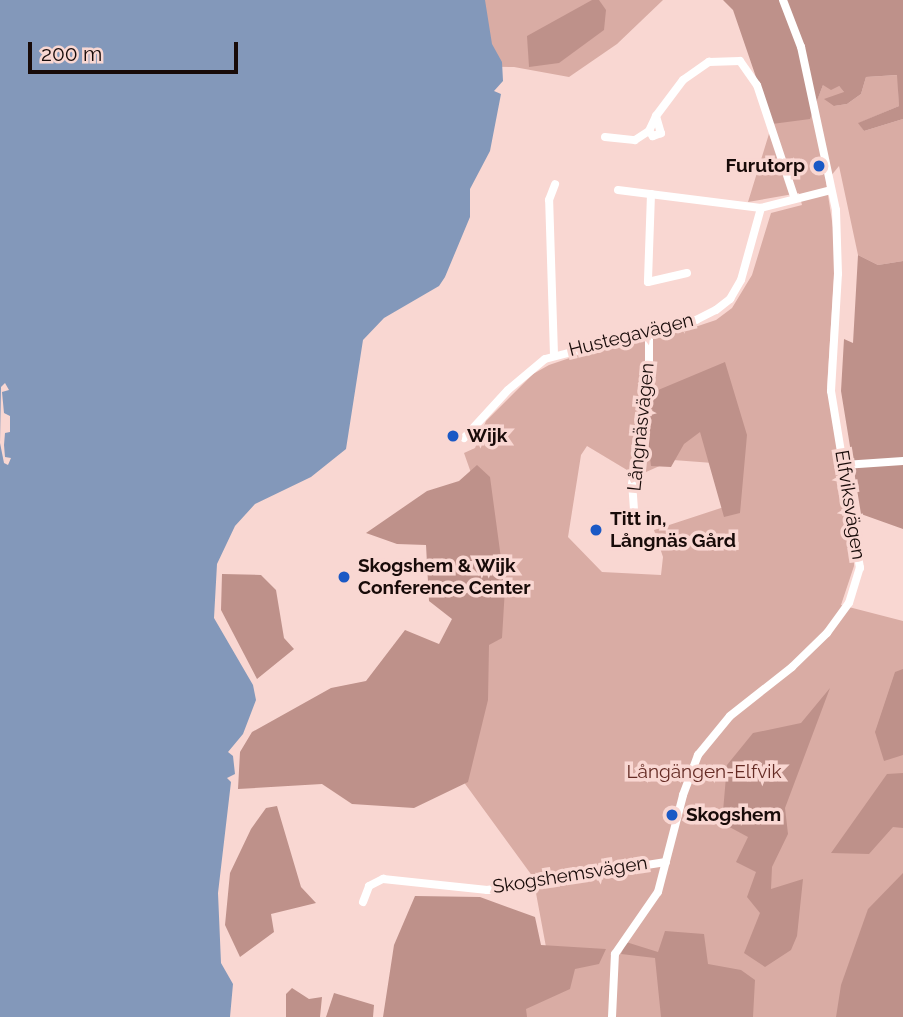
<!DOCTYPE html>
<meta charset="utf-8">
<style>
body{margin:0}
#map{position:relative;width:903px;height:1017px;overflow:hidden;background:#f9d7d2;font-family:Raleway,sans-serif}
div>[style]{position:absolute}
.green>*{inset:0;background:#d9aca4}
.forest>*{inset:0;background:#be918a}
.water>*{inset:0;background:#8398ba}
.pier>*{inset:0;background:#f9d7d2}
.minor>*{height:8px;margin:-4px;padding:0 4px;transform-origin:4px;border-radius:4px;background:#fff}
.dots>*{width:19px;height:19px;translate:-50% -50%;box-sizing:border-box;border:4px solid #f9d7d2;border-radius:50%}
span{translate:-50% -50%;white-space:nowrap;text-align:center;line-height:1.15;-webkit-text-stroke:7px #f9d7d2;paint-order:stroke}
.poi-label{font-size:19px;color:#180b09;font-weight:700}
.right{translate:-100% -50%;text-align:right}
.left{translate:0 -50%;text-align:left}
.street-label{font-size:19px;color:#180b09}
.park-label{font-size:19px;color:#652b24}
.scale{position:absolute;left:28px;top:42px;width:210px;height:32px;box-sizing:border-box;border:4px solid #180b09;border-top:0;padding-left:9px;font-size:21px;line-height:24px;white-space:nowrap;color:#180b09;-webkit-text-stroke:5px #f9d7d2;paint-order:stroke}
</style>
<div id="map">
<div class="green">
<i style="clip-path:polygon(270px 0,663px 0,617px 44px,569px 77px,514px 67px,306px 63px)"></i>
<i style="clip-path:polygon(evenodd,898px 75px,899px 106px,859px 123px,864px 131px,903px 119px,903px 261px,878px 265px,858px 255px,839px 166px,826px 182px,836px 247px,827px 387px,854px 552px,854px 566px,841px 605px,903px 621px,903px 1017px,516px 1017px,551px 974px,533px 877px,463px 781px,482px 504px,464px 453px,475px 448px,486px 421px,533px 374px,549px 365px,611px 344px,692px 328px,716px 320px,732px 308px,752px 275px,771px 213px,802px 205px,799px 193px,748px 202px,772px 124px,812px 113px,823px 85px,839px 86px,845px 93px,834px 106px,847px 104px,861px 94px,866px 77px,898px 75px,587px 446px,637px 476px,673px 460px,713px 463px,724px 507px,654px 530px,663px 557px,661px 575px,602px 572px,568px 537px,581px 455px,587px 446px)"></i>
</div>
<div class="forest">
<i style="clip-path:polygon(592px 0,599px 0,606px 10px,604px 30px,559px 63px,529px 67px,527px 36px)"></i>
<i style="clip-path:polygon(723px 0,903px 0,903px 119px,864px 131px,858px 123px,899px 106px,897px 75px,866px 77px,861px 94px,847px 104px,834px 106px,824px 99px,844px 92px,839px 86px,831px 90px,823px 85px,810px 119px,772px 124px,733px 10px)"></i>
<i style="clip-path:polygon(858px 255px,878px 265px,903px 261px,903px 529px,861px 514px,841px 391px,844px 339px,853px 343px)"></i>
<i style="clip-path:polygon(725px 362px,747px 435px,740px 513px,724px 517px,700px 432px,684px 444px,671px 467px,651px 466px,647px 433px,651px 393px)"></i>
<i style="clip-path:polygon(477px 465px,490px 477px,505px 588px,502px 638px,489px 645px,488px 700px,468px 782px,414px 808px,352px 804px,322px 784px,238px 789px,240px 752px,252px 732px,331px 688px,366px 681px,405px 630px,439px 644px,452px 619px,429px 601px,426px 545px,397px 544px,366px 533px,427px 491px,459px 481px)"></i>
<i style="clip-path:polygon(222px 574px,261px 575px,276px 590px,284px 638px,294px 649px,257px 679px,221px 610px)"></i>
<i style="clip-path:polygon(903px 669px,903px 755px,884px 761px,875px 732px,895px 672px)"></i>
<i style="clip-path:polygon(830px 688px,785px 808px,788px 834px,772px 867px,771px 889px,803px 879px,797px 936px,791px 950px,765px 967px,744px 953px,760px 913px,747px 897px,756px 872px,736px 862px,748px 837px,722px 823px,727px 765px,753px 733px,801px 723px)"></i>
<i style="clip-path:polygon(903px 773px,903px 828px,893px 827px,869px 854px,831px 853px,887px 774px)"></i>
<i style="clip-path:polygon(277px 806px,301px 887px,316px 903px,271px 914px,274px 932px,240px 957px,225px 925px,230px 873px,251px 829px,266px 808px)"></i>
<i style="clip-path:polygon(903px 873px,903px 1017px,836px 1017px,841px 985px,868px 909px)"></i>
<i style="clip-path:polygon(415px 896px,480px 897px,535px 917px,541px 945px,606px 949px,599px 964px,575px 969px,570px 989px,526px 1009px,527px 1017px,383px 1017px,394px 945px)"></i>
<i style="clip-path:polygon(665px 931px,704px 934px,708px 964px,741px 970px,755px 980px,753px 1017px,661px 1017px,655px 958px,621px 954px,626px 942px,658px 952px)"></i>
<i style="clip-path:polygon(292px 988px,309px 999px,322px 997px,320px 1017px,286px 1017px,286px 994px)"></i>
<i style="clip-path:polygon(334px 993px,374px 1005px,373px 1017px,326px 1017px)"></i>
</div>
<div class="water">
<i style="clip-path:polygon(0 0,485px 0,492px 44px,502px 62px,503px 81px,494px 91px,501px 94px,490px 151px,470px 189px,470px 217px,445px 277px,439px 286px,384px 318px,363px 340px,346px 449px,311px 477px,255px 504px,235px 526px,217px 564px,214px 618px,253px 685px,256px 700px,243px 734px,228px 752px,233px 756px,235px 774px,227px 778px,231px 782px,218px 893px,221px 963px,233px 984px,230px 1017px,0 1017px)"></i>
</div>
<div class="pier">
<i style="clip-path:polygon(5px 383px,9px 390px,2px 392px,4px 413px,10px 416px,10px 432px,5px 433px,4px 445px,5px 457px,11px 458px,8px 465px,4px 463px,0 443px,1px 387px)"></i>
</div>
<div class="minor">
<i style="left:656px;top:116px;width:18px;rotate:74deg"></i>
<i style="left:661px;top:133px;width:9px;rotate:159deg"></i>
<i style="left:653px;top:136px;width:6px;rotate:-129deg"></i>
<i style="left:649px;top:131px;width:17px;rotate:-65deg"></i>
<i style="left:656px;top:116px;width:45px;rotate:-53.1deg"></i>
<i style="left:683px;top:80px;width:32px;rotate:-35deg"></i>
<i style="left:709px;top:62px;width:31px;rotate:-2deg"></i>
<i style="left:740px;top:61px;width:29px;rotate:55deg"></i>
<i style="left:757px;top:85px;width:120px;rotate:71.6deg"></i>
<i style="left:605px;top:137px;width:30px;rotate:6deg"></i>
<i style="left:635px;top:140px;width:17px;rotate:-33deg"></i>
<i style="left:618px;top:190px;width:144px;rotate:7.2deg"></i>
<i style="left:761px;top:208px;width:72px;rotate:-14.4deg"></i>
<i style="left:651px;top:194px;width:88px;rotate:92deg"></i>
<i style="left:648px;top:282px;width:40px;rotate:-13deg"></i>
<i style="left:554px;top:355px;width:155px;rotate:-91.8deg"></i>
<i style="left:549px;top:200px;width:17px;rotate:-69deg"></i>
<i style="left:464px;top:438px;width:65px;rotate:-47.5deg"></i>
<i style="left:508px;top:390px;width:48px;rotate:-40deg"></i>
<i style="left:545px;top:359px;width:156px;rotate:-14.5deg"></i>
<i style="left:696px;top:320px;width:22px;rotate:-27deg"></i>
<i style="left:716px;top:310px;width:18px;rotate:-38deg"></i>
<i style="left:730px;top:299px;width:22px;rotate:-60deg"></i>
<i style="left:741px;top:280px;width:75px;rotate:-74.5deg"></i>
<i style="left:844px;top:465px;width:59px;rotate:-3.9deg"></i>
<i style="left:626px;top:518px;width:11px;rotate:-45deg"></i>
<i style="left:634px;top:510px;width:26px;rotate:-94deg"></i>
<i style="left:632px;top:484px;width:96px;rotate:-79.7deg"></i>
<i style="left:649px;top:390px;width:58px;rotate:-90deg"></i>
<i style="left:363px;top:902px;width:17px;rotate:-69deg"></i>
<i style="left:369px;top:886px;width:16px;rotate:-27deg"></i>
<i style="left:383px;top:879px;width:105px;rotate:6deg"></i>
<i style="left:487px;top:890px;width:181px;rotate:-8.9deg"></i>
<i style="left:612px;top:1017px;width:63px;rotate:-87.3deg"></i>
<i style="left:615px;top:954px;width:75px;rotate:-55.3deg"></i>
<i style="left:658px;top:892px;width:100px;rotate:-75.5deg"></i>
<i style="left:683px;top:795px;width:43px;rotate:-69.4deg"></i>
<i style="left:698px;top:755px;width:50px;rotate:-50.6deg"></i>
<i style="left:730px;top:716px;width:79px;rotate:-38.3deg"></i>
<i style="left:792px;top:667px;width:49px;rotate:-44.2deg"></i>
<i style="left:827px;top:633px;width:37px;rotate:-54deg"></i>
<i style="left:849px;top:603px;width:37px;rotate:-73deg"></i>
<i style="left:860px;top:568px;width:179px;rotate:-99.3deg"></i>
<i style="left:831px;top:391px;width:117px;rotate:-86.6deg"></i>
<i style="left:838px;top:274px;width:64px;rotate:-91.8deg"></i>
<i style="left:836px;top:210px;width:167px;rotate:-102.1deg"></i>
<i style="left:801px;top:47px;width:50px;rotate:-111deg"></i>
</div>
<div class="dots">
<i style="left:819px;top:166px;background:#1b59c5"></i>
<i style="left:453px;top:436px;background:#1b59c5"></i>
<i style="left:596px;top:530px;background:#1b59c5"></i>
<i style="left:344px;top:577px;background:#1b59c5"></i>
<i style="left:672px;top:815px;background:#1b59c5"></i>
</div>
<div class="poi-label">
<span class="right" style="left:805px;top:166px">Furutorp</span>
<span class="left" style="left:467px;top:436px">Wijk</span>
<span class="left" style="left:610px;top:530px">Titt in,<br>Långnäs Gård</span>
<span class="left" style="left:358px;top:577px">Skogshem &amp; Wijk<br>Conference Center</span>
<span class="left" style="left:686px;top:815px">Skogshem</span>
</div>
<div class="street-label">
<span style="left:631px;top:335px;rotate:-14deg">Hustegavägen</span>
<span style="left:641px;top:427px;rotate:-84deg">Långnäsvägen</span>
<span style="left:850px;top:505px;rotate:81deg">Elfviksvägen</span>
<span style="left:570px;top:875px;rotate:-9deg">Skogshemsvägen</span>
</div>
<div class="park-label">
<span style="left:704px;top:772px">Långängen-Elfvik</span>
</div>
<div class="scale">200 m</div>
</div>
